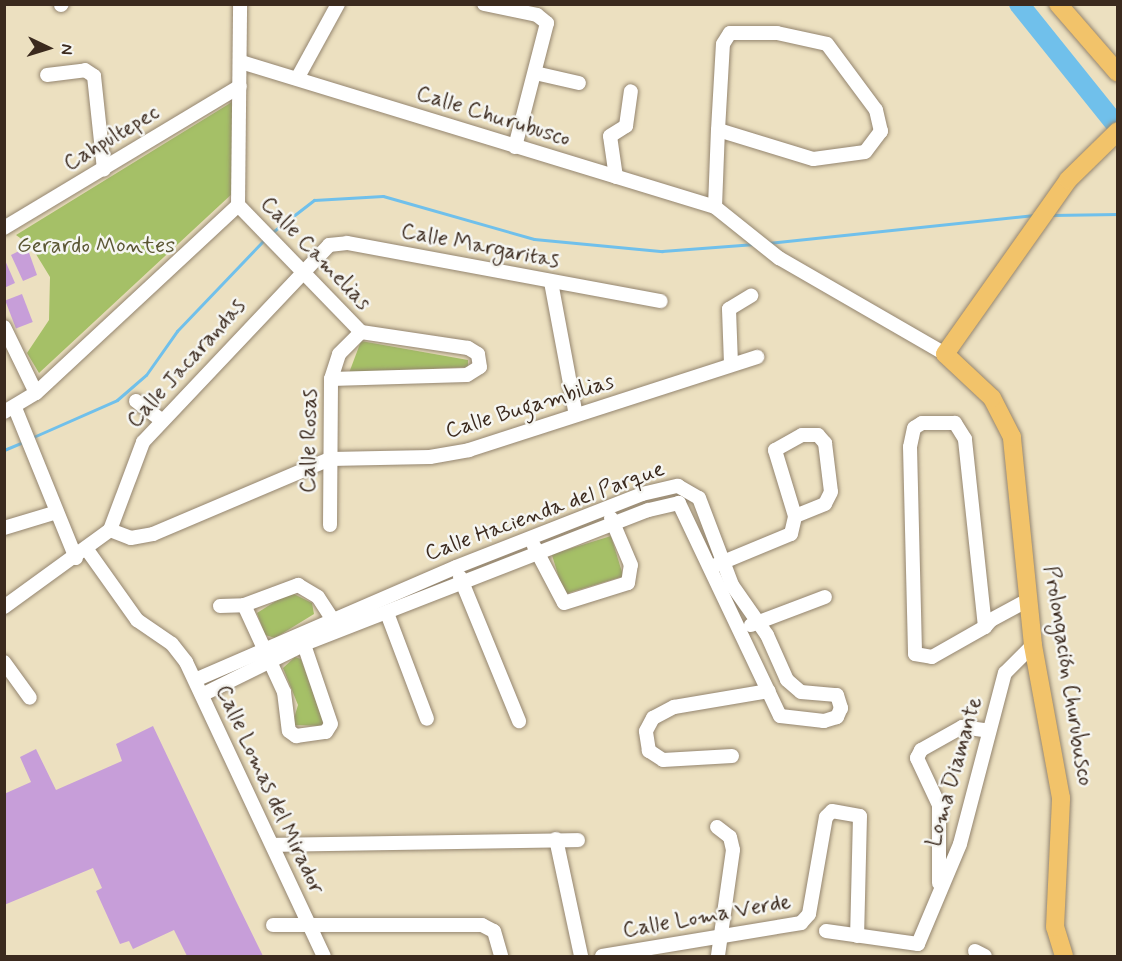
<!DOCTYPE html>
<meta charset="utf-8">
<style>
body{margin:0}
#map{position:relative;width:1122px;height:961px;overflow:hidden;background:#ece0c0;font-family:Mynerve,sans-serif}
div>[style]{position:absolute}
.green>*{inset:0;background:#a5c067;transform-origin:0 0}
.stream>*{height:3px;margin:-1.5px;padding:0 1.5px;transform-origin:1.5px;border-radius:1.5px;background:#70c0eb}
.river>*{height:20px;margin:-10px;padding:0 10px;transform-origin:10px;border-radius:10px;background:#70c0eb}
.building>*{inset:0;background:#c79ed9;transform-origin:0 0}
.roads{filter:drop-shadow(0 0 2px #94856f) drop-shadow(0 0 2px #94856f)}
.minor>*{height:14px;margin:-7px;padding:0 7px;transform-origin:7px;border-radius:7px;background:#fff}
.major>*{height:18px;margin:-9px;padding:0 9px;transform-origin:9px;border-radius:9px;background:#f2c36a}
span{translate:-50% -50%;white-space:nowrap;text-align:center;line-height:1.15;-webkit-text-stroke:5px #f6f6f2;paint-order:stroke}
.street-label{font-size:22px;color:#3b2a1e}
.park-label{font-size:22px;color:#5b5734}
.frame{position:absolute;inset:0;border:6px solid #3b2a1e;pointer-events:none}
.north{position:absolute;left:18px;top:18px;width:60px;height:60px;-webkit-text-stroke:4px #f6f6f2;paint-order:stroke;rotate:94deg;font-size:16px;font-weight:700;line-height:24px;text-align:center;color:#3b2a1e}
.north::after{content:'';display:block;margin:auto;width:21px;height:27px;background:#3b2a1e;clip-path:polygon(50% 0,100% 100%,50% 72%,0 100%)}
</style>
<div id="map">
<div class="green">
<i style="clip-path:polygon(232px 102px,234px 192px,39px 373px,27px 353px,49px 320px,50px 277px,31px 246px,16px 235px)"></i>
<i style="clip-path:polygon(361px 341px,468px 360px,468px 367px,349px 373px)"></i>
<i style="left:611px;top:536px;width:42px;height:62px;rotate:73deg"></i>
<i style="clip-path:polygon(290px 592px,312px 603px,314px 614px,275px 638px,265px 635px,257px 613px)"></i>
<i style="clip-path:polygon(295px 657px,301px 659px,325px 726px,292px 725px,298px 705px,283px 668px)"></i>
</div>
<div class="stream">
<i style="left:1051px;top:215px;width:67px;rotate:-0.9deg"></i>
<i style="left:270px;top:234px;width:56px;rotate:-37.7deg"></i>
<i style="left:314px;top:200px;width:69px;rotate:-3.3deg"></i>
<i style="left:383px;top:196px;width:157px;rotate:15.9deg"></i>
<i style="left:534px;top:239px;width:129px;rotate:5.4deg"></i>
<i style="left:662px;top:251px;width:93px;rotate:-4.3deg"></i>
<i style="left:768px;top:243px;width:268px;rotate:-6deg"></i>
<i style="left:31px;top:438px;width:94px;rotate:-23.8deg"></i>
<i style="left:117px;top:400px;width:38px;rotate:-41deg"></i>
<i style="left:146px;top:375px;width:54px;rotate:-54.8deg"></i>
<i style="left:177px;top:331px;width:129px;rotate:-46.3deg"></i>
<i style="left:4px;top:450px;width:23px;rotate:-23deg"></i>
</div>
<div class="river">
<i style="left:1019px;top:4px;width:158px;rotate:51.2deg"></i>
</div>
<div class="building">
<i style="clip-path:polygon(27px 247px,37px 275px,23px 281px,11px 255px)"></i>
<i style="clip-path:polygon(4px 258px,15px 283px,4px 288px)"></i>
<i style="left:22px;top:294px;width:30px;height:18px;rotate:69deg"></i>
<i style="clip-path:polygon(153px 726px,236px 901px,263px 956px,187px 956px,174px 930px,133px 949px,129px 941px,120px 944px,96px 891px,102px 888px,93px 868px,4px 905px,4px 794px,31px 782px,20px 757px,36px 749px,56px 790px,122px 761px,116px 744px)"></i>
</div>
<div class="roads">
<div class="minor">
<i style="left:484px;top:4px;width:54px;rotate:11.7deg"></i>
<i style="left:537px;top:15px;width:13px;rotate:39deg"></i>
<i style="left:547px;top:23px;width:128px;rotate:104.5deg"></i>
<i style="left:61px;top:5px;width:1px;rotate:-45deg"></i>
<i style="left:241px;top:62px;width:496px;rotate:17deg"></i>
<i style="left:715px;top:207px;width:82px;rotate:38.6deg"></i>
<i style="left:779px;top:258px;width:192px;rotate:30deg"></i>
<i style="left:535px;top:73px;width:45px;rotate:12.8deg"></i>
<i style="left:47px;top:75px;width:38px;rotate:-7deg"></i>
<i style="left:85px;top:70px;width:11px;rotate:34deg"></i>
<i style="left:94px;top:76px;width:94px;rotate:83.9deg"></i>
<i style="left:298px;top:77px;width:83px;rotate:-61.3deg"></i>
<i style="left:616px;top:177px;width:41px;rotate:-98.3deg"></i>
<i style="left:610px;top:136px;width:19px;rotate:-32deg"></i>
<i style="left:626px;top:126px;width:35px;rotate:-82deg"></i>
<i style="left:238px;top:205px;width:201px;rotate:-89.4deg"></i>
<i style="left:238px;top:205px;width:177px;rotate:45.9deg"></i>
<i style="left:715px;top:207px;width:77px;rotate:-87.8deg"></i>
<i style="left:718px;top:130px;width:86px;rotate:-86.7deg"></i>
<i style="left:723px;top:44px;width:13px;rotate:-58deg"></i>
<i style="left:730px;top:33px;width:47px"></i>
<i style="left:777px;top:33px;width:51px;rotate:12.4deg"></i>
<i style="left:827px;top:44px;width:82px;rotate:53.4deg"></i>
<i style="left:876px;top:110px;width:22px;rotate:77deg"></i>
<i style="left:881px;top:131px;width:26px;rotate:127deg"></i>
<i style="left:865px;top:152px;width:52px;rotate:172.3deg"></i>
<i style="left:813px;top:159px;width:99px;rotate:-163deg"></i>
<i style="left:4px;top:228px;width:275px;rotate:-31deg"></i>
<i style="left:551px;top:282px;width:135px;rotate:79.4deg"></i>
<i style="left:4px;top:327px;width:73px;rotate:64.1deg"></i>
<i style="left:731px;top:364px;width:55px;rotate:-92.1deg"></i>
<i style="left:729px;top:309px;width:26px;rotate:-31deg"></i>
<i style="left:331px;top:379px;width:136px;rotate:-1.7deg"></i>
<i style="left:467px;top:375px;width:15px;rotate:-32deg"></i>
<i style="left:480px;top:367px;width:13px;rotate:-99deg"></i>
<i style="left:478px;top:354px;width:12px;rotate:-149deg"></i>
<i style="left:468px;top:348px;width:108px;rotate:-171.5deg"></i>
<i style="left:136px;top:401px;width:31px;rotate:37deg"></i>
<i style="left:15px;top:408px;width:162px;rotate:67.9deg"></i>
<i style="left:4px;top:412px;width:37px;rotate:-31deg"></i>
<i style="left:36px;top:393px;width:276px;rotate:-42.9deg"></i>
<i style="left:330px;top:525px;width:146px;rotate:-89.6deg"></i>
<i style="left:331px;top:379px;width:26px;rotate:-72deg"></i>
<i style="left:339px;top:354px;width:31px;rotate:-45deg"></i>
<i style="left:4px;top:528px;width:55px;rotate:-16.8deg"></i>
<i style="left:110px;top:530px;width:22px;rotate:21deg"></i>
<i style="left:131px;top:538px;width:22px;rotate:-10deg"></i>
<i style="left:153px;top:534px;width:192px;rotate:-23deg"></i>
<i style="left:330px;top:459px;width:100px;rotate:-1.1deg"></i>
<i style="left:430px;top:457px;width:40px;rotate:-10deg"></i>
<i style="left:469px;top:450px;width:303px;rotate:-17.9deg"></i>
<i style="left:534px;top:546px;width:64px;rotate:62.2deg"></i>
<i style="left:564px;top:603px;width:67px;rotate:-17.4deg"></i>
<i style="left:628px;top:583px;width:18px;rotate:-81deg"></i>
<i style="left:631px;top:565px;width:51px;rotate:-113.1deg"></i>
<i style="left:88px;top:551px;width:85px;rotate:54.6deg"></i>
<i style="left:137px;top:620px;width:42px;rotate:34.4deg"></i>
<i style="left:172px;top:644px;width:23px;rotate:52deg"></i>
<i style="left:186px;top:662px;width:325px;rotate:64.9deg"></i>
<i style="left:716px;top:565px;width:81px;rotate:-22.5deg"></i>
<i style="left:791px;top:534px;width:18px;rotate:-77deg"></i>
<i style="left:795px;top:516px;width:69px;rotate:-106.9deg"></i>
<i style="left:775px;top:450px;width:31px;rotate:-29deg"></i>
<i style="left:802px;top:435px;width:16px"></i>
<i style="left:818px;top:435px;width:11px;rotate:49deg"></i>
<i style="left:825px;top:443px;width:49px;rotate:83deg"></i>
<i style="left:831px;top:492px;width:13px;rotate:117deg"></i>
<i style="left:825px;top:504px;width:32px;rotate:158deg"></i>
<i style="left:460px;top:577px;width:156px;rotate:67.7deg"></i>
<i style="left:244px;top:605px;width:96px;rotate:65.3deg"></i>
<i style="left:284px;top:692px;width:39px;rotate:83deg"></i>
<i style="left:289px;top:731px;width:9px;rotate:36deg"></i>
<i style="left:296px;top:736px;width:30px;rotate:-8deg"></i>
<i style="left:326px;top:732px;width:9px;rotate:-58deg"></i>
<i style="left:331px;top:724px;width:93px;rotate:-108.8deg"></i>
<i style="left:220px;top:606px;width:24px;rotate:-2deg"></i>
<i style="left:244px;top:605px;width:58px;rotate:-20.3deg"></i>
<i style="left:298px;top:585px;width:23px;rotate:31deg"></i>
<i style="left:318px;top:597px;width:24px;rotate:57deg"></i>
<i style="left:4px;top:607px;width:131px;rotate:-36deg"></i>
<i style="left:110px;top:530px;width:94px;rotate:-69.4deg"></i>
<i style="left:143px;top:442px;width:271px;rotate:-46.6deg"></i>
<i style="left:329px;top:245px;width:18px;rotate:-6deg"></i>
<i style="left:347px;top:243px;width:319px;rotate:10.5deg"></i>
<i style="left:387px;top:613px;width:113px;rotate:69.3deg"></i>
<i style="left:751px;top:625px;width:79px;rotate:-20.7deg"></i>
<i style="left:985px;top:627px;width:189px;rotate:-96.1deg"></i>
<i style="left:965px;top:439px;width:19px;rotate:-122deg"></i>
<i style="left:955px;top:423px;width:33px;rotate:180deg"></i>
<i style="left:922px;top:423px;width:9px;rotate:148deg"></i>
<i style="left:914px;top:428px;width:19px;rotate:102deg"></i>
<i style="left:910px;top:447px;width:207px;rotate:88.6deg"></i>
<i style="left:915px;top:654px;width:17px;rotate:10deg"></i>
<i style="left:932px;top:657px;width:61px;rotate:-29.5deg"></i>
<i style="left:985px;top:627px;width:9px;rotate:-49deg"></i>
<i style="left:991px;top:620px;width:42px;rotate:-28.4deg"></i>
<i style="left:4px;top:662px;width:44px;rotate:54.2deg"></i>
<i style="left:195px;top:680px;width:284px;rotate:-23.4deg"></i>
<i style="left:456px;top:567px;width:200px;rotate:-21.4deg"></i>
<i style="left:642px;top:494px;width:37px;rotate:-13deg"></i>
<i style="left:678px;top:486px;width:24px;rotate:30deg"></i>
<i style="left:699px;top:498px;width:93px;rotate:69.2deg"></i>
<i style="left:732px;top:585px;width:61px;rotate:55deg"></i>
<i style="left:767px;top:635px;width:49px;rotate:66deg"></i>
<i style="left:787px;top:680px;width:18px;rotate:41deg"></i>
<i style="left:801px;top:692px;width:36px;rotate:5deg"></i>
<i style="left:837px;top:695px;width:14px;rotate:73deg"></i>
<i style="left:841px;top:708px;width:10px;rotate:114deg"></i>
<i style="left:837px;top:717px;width:14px;rotate:163deg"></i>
<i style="left:824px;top:721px;width:44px;rotate:-173.5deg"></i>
<i style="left:780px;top:716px;width:236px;rotate:-115.4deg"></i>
<i style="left:679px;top:503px;width:32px;rotate:167deg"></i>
<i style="left:648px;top:510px;width:368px;rotate:158.7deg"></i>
<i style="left:305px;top:644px;width:115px;rotate:153.7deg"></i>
<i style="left:732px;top:756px;width:69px;rotate:176.7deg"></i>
<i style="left:663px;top:760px;width:17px;rotate:-147deg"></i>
<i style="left:649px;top:751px;width:20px;rotate:-99deg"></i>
<i style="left:646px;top:731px;width:15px;rotate:-62deg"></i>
<i style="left:653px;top:718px;width:24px;rotate:-28deg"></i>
<i style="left:674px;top:707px;width:96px;rotate:-9.6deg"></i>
<i style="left:717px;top:827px;width:16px;rotate:38deg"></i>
<i style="left:730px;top:837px;width:13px;rotate:77deg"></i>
<i style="left:733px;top:850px;width:107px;rotate:98.1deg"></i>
<i style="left:556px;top:839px;width:120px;rotate:77.9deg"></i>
<i style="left:273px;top:845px;width:305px;rotate:-0.9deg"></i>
<i style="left:939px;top:883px;width:78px;rotate:-90deg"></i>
<i style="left:939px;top:805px;width:52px;rotate:-115.1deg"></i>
<i style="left:917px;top:758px;width:9px;rotate:-63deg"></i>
<i style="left:921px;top:750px;width:47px;rotate:-29.3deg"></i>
<i style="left:962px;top:727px;width:27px;rotate:8deg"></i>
<i style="left:273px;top:925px;width:209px"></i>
<i style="left:482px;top:925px;width:13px;rotate:27deg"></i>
<i style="left:494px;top:931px;width:26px;rotate:74deg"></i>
<i style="left:826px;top:931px;width:93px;rotate:8deg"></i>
<i style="left:918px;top:944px;width:108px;rotate:-67.2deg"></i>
<i style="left:960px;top:844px;width:177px;rotate:-75.3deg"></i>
<i style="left:1005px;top:673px;width:40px;rotate:-45deg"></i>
<i style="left:975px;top:951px;width:11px;rotate:27deg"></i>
<i style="left:602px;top:956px;width:202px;rotate:-9.4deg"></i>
<i style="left:801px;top:923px;width:12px;rotate:-48deg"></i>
<i style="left:809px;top:914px;width:98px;rotate:-80.1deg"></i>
<i style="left:826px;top:817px;width:8px;rotate:-45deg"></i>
<i style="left:832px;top:811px;width:28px;rotate:10deg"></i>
<i style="left:860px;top:816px;width:120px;rotate:91.4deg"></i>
</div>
<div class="major">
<i style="left:1058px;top:4px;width:91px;rotate:49deg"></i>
<i style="left:1064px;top:956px;width:30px;rotate:-107deg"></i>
<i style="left:1055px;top:927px;width:129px;rotate:-87.3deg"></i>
<i style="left:1061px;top:798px;width:156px;rotate:-100.4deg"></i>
<i style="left:1033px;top:645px;width:209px;rotate:-95.8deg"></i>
<i style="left:1012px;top:437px;width:44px;rotate:-117.1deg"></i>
<i style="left:992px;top:398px;width:64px;rotate:-136.9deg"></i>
<i style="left:945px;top:354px;width:213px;rotate:-54.7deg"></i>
<i style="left:1068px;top:180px;width:70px;rotate:-44.4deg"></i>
</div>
</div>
<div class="street-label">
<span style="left:493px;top:117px;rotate:17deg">Calle Churubusco</span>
<span style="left:112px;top:139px;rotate:-31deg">Cahpultepec</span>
<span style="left:480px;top:247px;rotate:11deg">Calle Margaritas</span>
<span style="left:315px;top:254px;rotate:46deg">Calle Camelias</span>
<span style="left:187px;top:364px;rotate:-48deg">Calle Jacarandas</span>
<span style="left:530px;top:407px;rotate:-17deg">Calle Bugambilias</span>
<span style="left:310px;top:441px;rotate:-89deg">Calle Rosas</span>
<span style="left:545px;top:512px;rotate:-20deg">Calle Hacienda del Parque</span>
<span style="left:1067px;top:676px;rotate:81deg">Prolongación Churubusco</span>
<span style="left:955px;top:772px;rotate:-74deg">Loma Diamante</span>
<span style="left:269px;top:790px;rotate:65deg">Calle Lomas del Mirador</span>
<span style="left:707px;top:917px;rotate:-10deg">Calle Loma Verde</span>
</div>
<div class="park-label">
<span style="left:96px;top:247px">Gerardo Montes</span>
</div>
<div class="frame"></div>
<div class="north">N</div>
</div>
